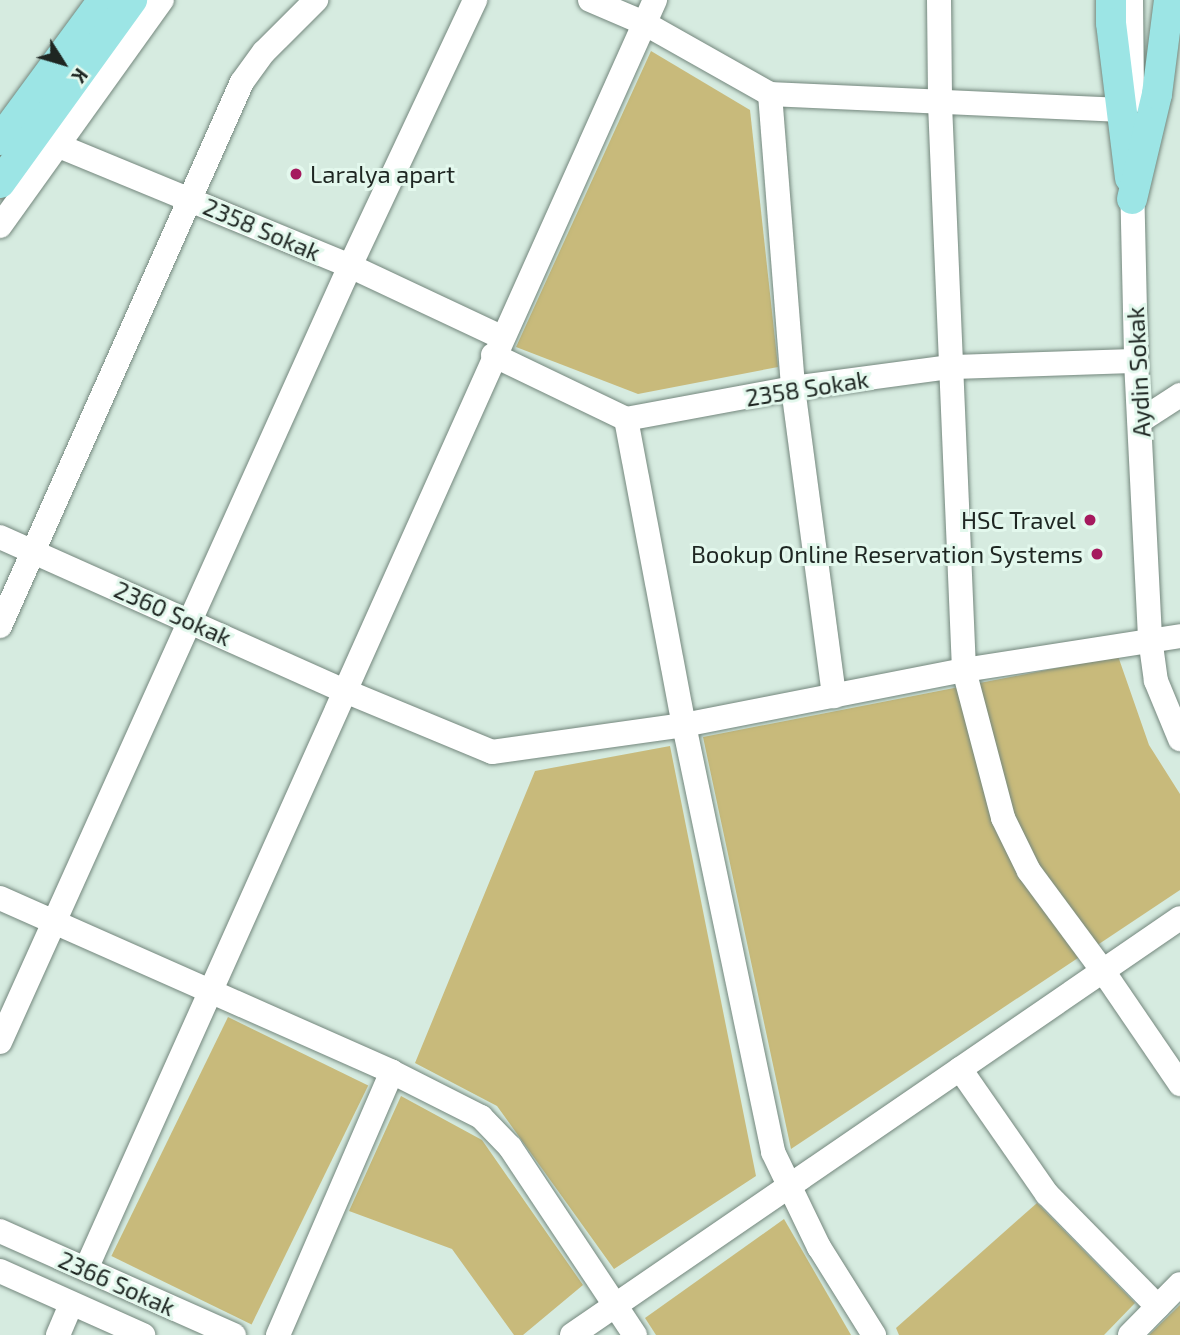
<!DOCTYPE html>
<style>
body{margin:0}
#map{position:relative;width:1180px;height:1335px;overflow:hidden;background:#d6ebe0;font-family:"Exo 2",sans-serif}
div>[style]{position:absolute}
.green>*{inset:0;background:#c8ba7b;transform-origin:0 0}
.roads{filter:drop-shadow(0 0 2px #74877d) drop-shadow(0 0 2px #74877d)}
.minor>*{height:24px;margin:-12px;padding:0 12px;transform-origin:12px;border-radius:12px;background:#fff}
.major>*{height:30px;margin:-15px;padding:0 15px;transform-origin:15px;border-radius:15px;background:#9ce5e5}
.dots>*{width:19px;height:19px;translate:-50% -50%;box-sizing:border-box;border:4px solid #e3f8ed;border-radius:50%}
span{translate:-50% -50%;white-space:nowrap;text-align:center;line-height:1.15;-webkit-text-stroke:6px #e3f8ed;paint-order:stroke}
.poi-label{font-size:24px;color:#1e2622}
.left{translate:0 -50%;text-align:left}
.right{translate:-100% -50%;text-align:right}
.street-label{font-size:24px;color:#1e2622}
.north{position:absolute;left:28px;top:28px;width:70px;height:70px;-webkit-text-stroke:5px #e3f8ed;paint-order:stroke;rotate:127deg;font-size:19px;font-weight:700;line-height:28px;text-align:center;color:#1e2622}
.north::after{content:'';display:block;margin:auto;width:24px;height:32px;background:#1e2622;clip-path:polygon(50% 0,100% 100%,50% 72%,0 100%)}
</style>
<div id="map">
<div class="green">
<i style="clip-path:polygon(651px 51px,750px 110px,778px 367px,638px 394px,516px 347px)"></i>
<i style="clip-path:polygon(1118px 656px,1149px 745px,1180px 794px,1180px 890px,791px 1149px,703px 737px)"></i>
<i style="clip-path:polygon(670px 746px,756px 1176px,614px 1269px,497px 1106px,415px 1063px,535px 771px)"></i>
<i style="left:228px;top:1017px;width:156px;height:266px;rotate:26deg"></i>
<i style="clip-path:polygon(401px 1096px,482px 1140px,583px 1285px,523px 1335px,514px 1335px,452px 1249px,349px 1211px)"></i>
<i style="clip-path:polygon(1037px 1203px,1135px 1303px,1104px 1335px,899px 1335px,896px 1328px)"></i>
<i style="clip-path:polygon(784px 1219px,851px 1335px,656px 1335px,645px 1318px)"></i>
<i style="clip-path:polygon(1180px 1305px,1180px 1335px,1149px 1335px)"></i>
</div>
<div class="roads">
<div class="minor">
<i style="left:590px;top:0;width:59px;rotate:23.1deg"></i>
<i style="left:644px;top:23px;width:145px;rotate:29.4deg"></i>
<i style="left:770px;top:94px;width:352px;rotate:2.6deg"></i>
<i style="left:939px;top:0;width:104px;rotate:89.4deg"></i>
<i style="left:940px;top:104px;width:567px;rotate:87.57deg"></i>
<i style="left:964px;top:670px;width:153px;rotate:75.2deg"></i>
<i style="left:1003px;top:818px;width:59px;rotate:63.9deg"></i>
<i style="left:1029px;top:871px;width:124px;rotate:53.5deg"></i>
<i style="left:1103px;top:971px;width:137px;rotate:55.7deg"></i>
<i style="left:1131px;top:0;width:101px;rotate:89.4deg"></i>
<i style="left:770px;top:94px;width:295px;rotate:85.5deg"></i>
<i style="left:793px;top:388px;width:311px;rotate:82.4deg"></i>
<i style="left:59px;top:146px;width:315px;rotate:22.4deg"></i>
<i style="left:350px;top:266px;width:167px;rotate:25.2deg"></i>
<i style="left:1132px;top:179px;width:182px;rotate:88.7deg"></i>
<i style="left:1136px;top:361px;width:277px;rotate:87.1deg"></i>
<i style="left:1150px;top:638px;width:43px;rotate:82.1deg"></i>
<i style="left:1156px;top:681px;width:63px;rotate:67.5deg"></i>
<i style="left:0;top:226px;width:278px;rotate:-54.4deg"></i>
<i style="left:493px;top:355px;width:148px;rotate:25.7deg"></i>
<i style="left:626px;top:419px;width:170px;rotate:-10.5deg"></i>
<i style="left:793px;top:388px;width:159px;rotate:-7.6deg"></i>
<i style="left:951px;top:367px;width:185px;rotate:-1.9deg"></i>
<i style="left:626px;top:419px;width:311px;rotate:79.3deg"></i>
<i style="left:684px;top:725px;width:436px;rotate:78.2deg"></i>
<i style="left:773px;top:1152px;width:106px;rotate:64.2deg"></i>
<i style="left:819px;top:1247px;width:104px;rotate:58deg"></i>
<i style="left:1140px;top:421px;width:48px;rotate:-33deg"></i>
<i style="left:0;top:537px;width:378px;rotate:24.1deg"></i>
<i style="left:345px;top:691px;width:159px;rotate:22.5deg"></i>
<i style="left:492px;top:752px;width:194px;rotate:-8deg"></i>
<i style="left:684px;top:725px;width:285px;rotate:-11.1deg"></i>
<i style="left:964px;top:670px;width:219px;rotate:-8.9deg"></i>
<i style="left:0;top:626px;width:595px;rotate:-66.02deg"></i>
<i style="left:242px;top:82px;width:37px;rotate:-54deg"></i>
<i style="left:264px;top:52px;width:74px;rotate:-45deg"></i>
<i style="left:0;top:898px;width:429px;rotate:23.9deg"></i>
<i style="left:392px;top:1072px;width:100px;rotate:26.8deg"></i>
<i style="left:481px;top:1117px;width:42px;rotate:46deg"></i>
<i style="left:510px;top:1147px;width:226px;rotate:56.4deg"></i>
<i style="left:0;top:1042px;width:851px;rotate:-65.72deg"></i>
<i style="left:350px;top:266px;width:294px;rotate:-64.8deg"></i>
<i style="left:960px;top:1069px;width:152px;rotate:55.2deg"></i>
<i style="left:1047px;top:1194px;width:158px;rotate:45.5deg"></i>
<i style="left:0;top:1231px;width:256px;rotate:24deg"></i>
<i style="left:86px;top:1269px;width:1391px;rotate:-65.85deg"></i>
<i style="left:0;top:1271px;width:157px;rotate:24.1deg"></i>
<i style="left:58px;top:1335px;width:34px;rotate:-67deg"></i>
<i style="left:278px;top:1335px;width:287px;rotate:-66.6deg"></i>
<i style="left:572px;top:1335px;width:737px;rotate:-34.44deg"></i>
<i style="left:1130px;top:1335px;width:71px;rotate:-45.6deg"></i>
</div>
<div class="major">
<i style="left:1111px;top:0;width:23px;rotate:90deg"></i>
<i style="left:1111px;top:23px;width:156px;rotate:83deg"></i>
<i style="left:0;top:140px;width:174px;rotate:-53.7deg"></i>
<i style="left:0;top:183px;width:226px;rotate:-54.2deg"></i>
<i style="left:1132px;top:199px;width:108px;rotate:-76.6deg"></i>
<i style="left:1157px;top:94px;width:95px;rotate:-82.7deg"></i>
</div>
</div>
<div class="dots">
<i style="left:296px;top:174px;background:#a5195e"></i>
<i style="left:1090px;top:520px;background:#a5195e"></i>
<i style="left:1097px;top:554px;background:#a5195e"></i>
</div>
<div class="poi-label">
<span class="left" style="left:310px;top:174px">Laralya apart</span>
<span class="right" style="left:1076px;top:520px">HSC Travel</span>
<span class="right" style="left:1083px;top:554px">Bookup Online Reservation Systems</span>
</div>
<div class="street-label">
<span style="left:262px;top:229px;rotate:23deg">2358 Sokak</span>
<span style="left:1138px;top:372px;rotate:-93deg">Aydin Sokak</span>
<span style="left:807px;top:388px;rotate:-9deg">2358 Sokak</span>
<span style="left:173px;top:613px;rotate:24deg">2360 Sokak</span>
<span style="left:117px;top:1283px;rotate:24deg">2366 Sokak</span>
</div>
<div class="north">K</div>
</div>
